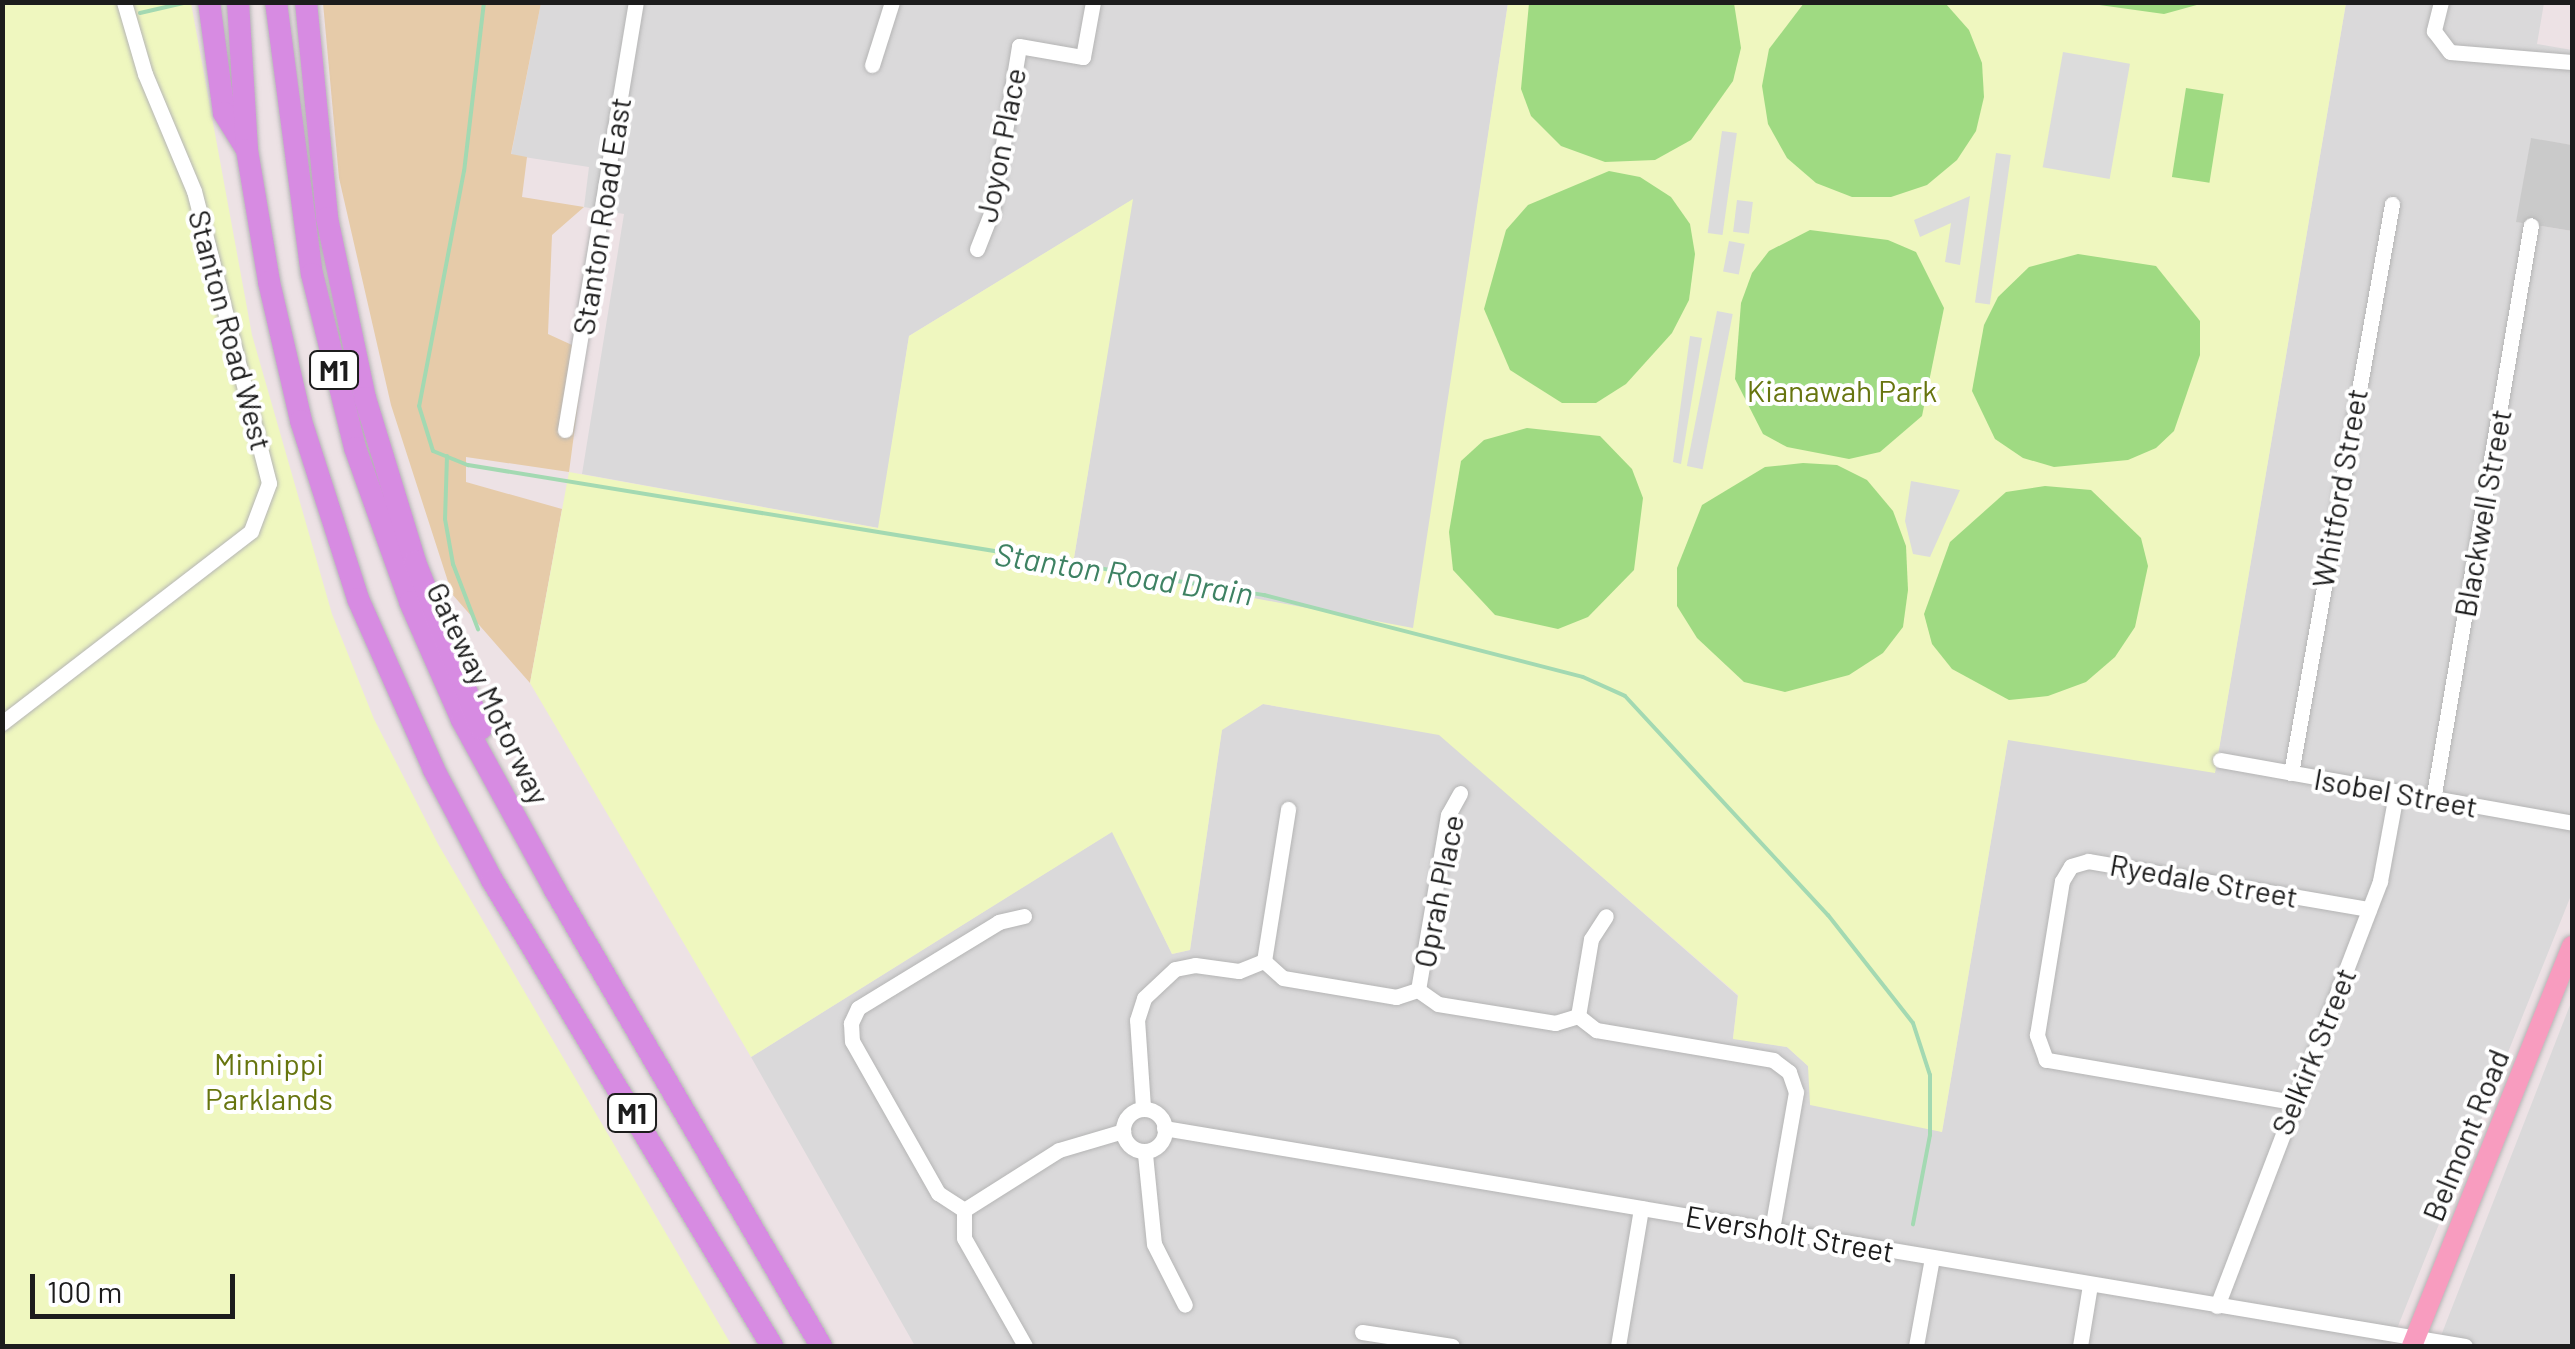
<!DOCTYPE html>
<style>
body{margin:0}
#map{position:relative;width:2575px;height:1349px;overflow:hidden;background:#ede2e5;font-family:Barlow,sans-serif}
div>[style]{position:absolute}
.residential>*{inset:0;background:#dad9da}
.religious>*{inset:0;background:#cacaca}
.grass>*{inset:0;background:#e6cba9}
.park>*{inset:0;background:#eff7bf}
.pitch>*{inset:0;background:#9fda82;transform-origin:0 0}
.parking>*{inset:0;background:#dcdcdc;transform-origin:0 0}
.stream>*{height:4px;margin:-2px;padding:0 2px;transform-origin:2px;border-radius:2px;background:#a3d9b2}
.roads{filter:drop-shadow(0 0 2px #b5b5b5) drop-shadow(0 0 2px #b5b5b5)}
.minor>*{height:15px;margin:-7.5px;padding:0 7.5px;transform-origin:7.5px;border-radius:7.5px;background:#fff}
.minor>.ring{margin:-7.5px;padding:0;box-sizing:content-box;background:none;border:15px solid #fff;border-radius:50%}
.major>*{height:20px;margin:-10px;padding:0 10px;transform-origin:10px;border-radius:10px;background:#f89cbf}
.highway>*{height:22px;margin:-11px;padding:0 11px;transform-origin:11px;border-radius:11px;background:#d78be2}
span{translate:-50% -50%;white-space:nowrap;text-align:center;line-height:1.15;-webkit-text-stroke:8px #fff;paint-order:stroke}
.shield-label span{padding:2px 8px;background:#fff;border:2px solid;border-radius:8px;-webkit-text-stroke-width:0}
.shield-label{font-size:28px;color:#1c1c1c;font-weight:700}
.street-label{font-size:30px;color:#1c1c1c}
.park-label{font-size:30px;color:#67750f}
.water-label{font-size:32px;color:#3e8263;font-style:italic}
.frame{position:absolute;inset:0;border:5px solid #1c1c1c;pointer-events:none}
.scale{position:absolute;left:30px;top:1274px;width:205px;height:45px;box-sizing:border-box;border:5px solid #1c1c1c;border-top:0;padding-left:12px;font-size:30px;line-height:35px;white-space:nowrap;color:#1c1c1c;-webkit-text-stroke:8px #fff;paint-order:stroke}
</style>
<div id="map">
<div class="residential">
<i style="clip-path:polygon(541px 3px,1508px 3px,1414px 629px,1073px 564px,1132px 200px,909px 336px,879px 528px,582px 474px,624px 214px,584px 207px,589px 167px,511px 155px)"></i>
<i style="clip-path:polygon(2346px 3px,2544px 3px,2537px 44px,2572px 50px,2572px 145px,2531px 139px,2517px 222px,2572px 231px,2572px 893px,2390px 1346px,915px 1346px,751px 1057px,1113px 831px,1172px 954px,1190px 950px,1222px 729px,1263px 704px,1439px 734px,1738px 996px,1733px 1038px,1787px 1047px,1808px 1066px,1813px 1087px,1942px 1132px,2008px 739px,2215px 772px)"></i>
<i style="clip-path:polygon(2572px 1000px,2572px 1346px,2437px 1346px)"></i>
</div>
<div class="religious">
<i style="clip-path:polygon(2531px 138px,2572px 145px,2572px 231px,2516px 222px)"></i>
</div>
<div class="grass">
<i style="clip-path:polygon(323px 3px,541px 3px,511px 154px,527px 157px,522px 197px,584px 207px,552px 235px,548px 334px,585px 351px,569px 472px,466px 457px,466px 482px,562px 509px,530px 683px,452px 594px,391px 405px,339px 178px)"></i>
</div>
<div class="park">
<i style="clip-path:polygon(3px 3px,191px 3px,252px 335px,332px 614px,374px 719px,438px 844px,732px 1346px,3px 1346px)"></i>
<i style="clip-path:polygon(1508px 3px,2346px 3px,2215px 773px,2008px 740px,1942px 1132px,1810px 1105px,1808px 1066px,1787px 1047px,1733px 1039px,1738px 995px,1439px 735px,1263px 704px,1222px 730px,1190px 950px,1172px 954px,1112px 832px,751px 1057px,530px 683px,569px 472px,878px 528px,909px 336px,1133px 199px,1073px 564px,1413px 628px)"></i>
</div>
<div class="pitch">
<i style="clip-path:polygon(1529px 3px,1734px 3px,1741px 48px,1733px 81px,1691px 140px,1655px 160px,1605px 162px,1561px 146px,1531px 116px,1521px 89px)"></i>
<i style="clip-path:polygon(1804px 3px,1946px 4px,1969px 30px,1982px 63px,1984px 97px,1976px 131px,1957px 160px,1927px 185px,1891px 197px,1852px 197px,1816px 183px,1787px 158px,1768px 124px,1762px 86px,1769px 49px)"></i>
<i style="clip-path:polygon(2085px 3px,2085px 2px,2204px 3px,2164px 14px)"></i>
<i style="left:2186px;top:88px;width:38px;height:90px;rotate:9deg"></i>
<i style="clip-path:polygon(1609px 171px,1640px 177px,1671px 197px,1690px 224px,1695px 254px,1689px 300px,1672px 333px,1626px 384px,1596px 403px,1562px 403px,1510px 370px,1484px 309px,1506px 230px,1528px 205px)"></i>
<i style="clip-path:polygon(1810px 230px,1888px 240px,1916px 252px,1944px 308px,1922px 416px,1880px 452px,1849px 459px,1787px 447px,1763px 434px,1735px 379px,1741px 303px,1752px 273px,1769px 251px)"></i>
<i style="clip-path:polygon(2078px 254px,2156px 266px,2200px 321px,2200px 355px,2174px 431px,2156px 448px,2128px 460px,2054px 467px,2023px 458px,1995px 439px,1972px 391px,1984px 325px,1998px 297px,2029px 267px)"></i>
<i style="clip-path:polygon(1527px 428px,1600px 436px,1632px 469px,1643px 498px,1634px 570px,1588px 617px,1558px 629px,1495px 615px,1453px 570px,1449px 532px,1461px 461px,1484px 440px)"></i>
<i style="clip-path:polygon(1803px 463px,1837px 465px,1867px 480px,1893px 511px,1906px 546px,1908px 590px,1903px 627px,1883px 653px,1849px 675px,1785px 692px,1744px 682px,1697px 638px,1677px 606px,1677px 568px,1702px 505px,1765px 467px)"></i>
<i style="clip-path:polygon(2045px 486px,2091px 490px,2141px 538px,2148px 566px,2135px 627px,2115px 657px,2086px 682px,2048px 696px,2009px 700px,1952px 669px,1932px 644px,1924px 614px,1950px 542px,2006px 492px)"></i>
</div>
<div class="parking">
<i style="left:2063px;top:52px;width:68px;height:117px;rotate:10deg"></i>
<i style="left:1722px;top:131px;width:15px;height:103px;rotate:8deg"></i>
<i style="left:1996px;top:153px;width:15px;height:151px;rotate:8deg"></i>
<i style="clip-path:polygon(1970px 196px,1960px 265px,1945px 262px,1951px 223px,1920px 237px,1914px 220px)"></i>
<i style="left:1737px;top:200px;width:16px;height:32px;rotate:7deg"></i>
<i style="left:1729px;top:241px;width:16px;height:31px;rotate:11deg"></i>
<i style="left:1717px;top:311px;width:16px;height:158px;rotate:11deg"></i>
<i style="clip-path:polygon(1690px 336px,1702px 338px,1681px 464px,1673px 462px)"></i>
<i style="clip-path:polygon(1911px 481px,1960px 490px,1930px 557px,1913px 554px,1905px 521px)"></i>
</div>
<div class="stream">
<i style="left:484px;top:2px;width:170px;rotate:96.7deg"></i>
<i style="left:464px;top:171px;width:239px;rotate:100.8deg"></i>
<i style="left:419px;top:406px;width:47px;rotate:72.7deg"></i>
<i style="left:433px;top:451px;width:38px;rotate:22deg"></i>
<i style="left:468px;top:465px;width:807px;rotate:9.28deg"></i>
<i style="left:1264px;top:595px;width:329px;rotate:14.4deg"></i>
<i style="left:1583px;top:677px;width:46px;rotate:24.3deg"></i>
<i style="left:1625px;top:696px;width:299px;rotate:47.2deg"></i>
<i style="left:1828px;top:915px;width:137px;rotate:51.8deg"></i>
<i style="left:1913px;top:1023px;width:55px;rotate:71.9deg"></i>
<i style="left:1930px;top:1075px;width:60px;rotate:90deg"></i>
<i style="left:1930px;top:1135px;width:91px;rotate:100.8deg"></i>
<i style="left:140px;top:13px;width:49px;rotate:-12.9deg"></i>
<i style="left:447px;top:456px;width:63px;rotate:91.8deg"></i>
<i style="left:445px;top:519px;width:46px;rotate:79.9deg"></i>
<i style="left:453px;top:564px;width:70px;rotate:69deg"></i>
</div>
<div class="roads">
<div class="minor">
<i style="left:2441px;top:2px;width:30px;rotate:104deg"></i>
<i style="left:2434px;top:31px;width:26px;rotate:53deg"></i>
<i style="left:2450px;top:52px;width:122px;rotate:4.7deg"></i>
<i style="left:872px;top:65px;width:66px;rotate:-72.4deg"></i>
<i style="left:977px;top:249px;width:41px;rotate:-68.5deg"></i>
<i style="left:992px;top:211px;width:167px;rotate:-80.7deg"></i>
<i style="left:1019px;top:46px;width:65px;rotate:9.8deg"></i>
<i style="left:1083px;top:57px;width:56px;rotate:-79.7deg"></i>
<i style="left:565px;top:430px;width:434px;rotate:-80.6deg"></i>
<i style="left:2px;top:723px;width:314px;rotate:-37.6deg"></i>
<i style="left:251px;top:531px;width:51px;rotate:-69.4deg"></i>
<i style="left:269px;top:483px;width:301px;rotate:-104.4deg"></i>
<i style="left:194px;top:191px;width:127px;rotate:-112.7deg"></i>
<i style="left:145px;top:74px;width:75px;rotate:-106.3deg"></i>
<i style="left:2220px;top:760px;width:358px;rotate:10.1deg"></i>
<i style="left:2291px;top:773px;width:578px;rotate:-79.93deg"></i>
<i style="left:2433px;top:800px;width:583px;rotate:-80.33deg"></i>
<i style="left:1024px;top:916px;width:26px;rotate:167deg"></i>
<i style="left:999px;top:922px;width:165px;rotate:148.6deg"></i>
<i style="left:858px;top:1008px;width:17px;rotate:115deg"></i>
<i style="left:851px;top:1023px;width:18px;rotate:87deg"></i>
<i style="left:852px;top:1041px;width:175px;rotate:60.5deg"></i>
<i style="left:938px;top:1193px;width:31px;rotate:33deg"></i>
<i style="left:964px;top:1210px;width:28px;rotate:90deg"></i>
<i style="left:964px;top:1238px;width:124px;rotate:60.5deg"></i>
<i style="left:1264px;top:961px;width:154px;rotate:-81deg"></i>
<i style="left:1418px;top:990px;width:178px;rotate:-80.3deg"></i>
<i style="left:1448px;top:815px;width:25px;rotate:-61deg"></i>
<i style="left:1578px;top:1016px;width:78px;rotate:-80.4deg"></i>
<i style="left:1591px;top:939px;width:27px;rotate:-57deg"></i>
<i style="left:2293px;top:1102px;width:251px;rotate:-170.3deg"></i>
<i style="left:2046px;top:1060px;width:27px;rotate:-110deg"></i>
<i style="left:2037px;top:1035px;width:156px;rotate:-80.8deg"></i>
<i style="left:2062px;top:881px;width:17px;rotate:-59deg"></i>
<i style="left:2071px;top:866px;width:18px;rotate:-16deg"></i>
<i style="left:2088px;top:861px;width:285px;rotate:9.7deg"></i>
<i style="left:1143px;top:1107px;width:87px;rotate:-93.9deg"></i>
<i style="left:1137px;top:1020px;width:23px;rotate:-72deg"></i>
<i style="left:1144px;top:998px;width:42px;rotate:-43.1deg"></i>
<i style="left:1175px;top:969px;width:20px;rotate:-11deg"></i>
<i style="left:1195px;top:965px;width:44px;rotate:7.8deg"></i>
<i style="left:1239px;top:971px;width:27px;rotate:-22deg"></i>
<i style="left:1264px;top:961px;width:25px;rotate:42deg"></i>
<i style="left:1283px;top:978px;width:115px;rotate:9.5deg"></i>
<i style="left:1396px;top:997px;width:23px;rotate:-18deg"></i>
<i style="left:1418px;top:990px;width:24px;rotate:35deg"></i>
<i style="left:1438px;top:1004px;width:119px;rotate:9.2deg"></i>
<i style="left:1555px;top:1023px;width:24px;rotate:-17deg"></i>
<i style="left:1578px;top:1016px;width:23px;rotate:38deg"></i>
<i style="left:1596px;top:1030px;width:180px;rotate:9.6deg"></i>
<i style="left:1773px;top:1060px;width:20px;rotate:37deg"></i>
<i style="left:1789px;top:1072px;width:21px;rotate:71deg"></i>
<i style="left:1796px;top:1092px;width:140px;rotate:99.9deg"></i>
<i class="ring" style="left:1123px;top:1109px;width:27px;height:27px"></i>
<i style="left:1164px;top:1128px;width:1319px;rotate:9.51deg"></i>
<i style="left:1145px;top:1154px;width:90px;rotate:84.3deg"></i>
<i style="left:1154px;top:1244px;width:68px;rotate:63.1deg"></i>
<i style="left:964px;top:1210px;width:112px;rotate:-32.3deg"></i>
<i style="left:1059px;top:1150px;width:67px;rotate:-16.5deg"></i>
<i style="left:2217px;top:1306px;width:455px;rotate:-69deg"></i>
<i style="left:2380px;top:881px;width:88px;rotate:-79.6deg"></i>
<i style="left:1362px;top:1332px;width:91px;rotate:8.8deg"></i>
<i style="left:1618px;top:1346px;width:140px;rotate:-80.5deg"></i>
<i style="left:1916px;top:1346px;width:89px;rotate:-79.7deg"></i>
<i style="left:2080px;top:1346px;width:62px;rotate:-80.7deg"></i>
</div>
<div class="major">
<i style="left:2412px;top:1346px;width:431px;rotate:-68.2deg"></i>
</div>
<div class="highway">
<i style="left:209px;top:2px;width:112px;rotate:82.3deg"></i>
<i style="left:224px;top:113px;width:40px;rotate:58deg"></i>
<i style="left:238px;top:2px;width:148px;rotate:86.5deg"></i>
<i style="left:247px;top:150px;width:134px;rotate:80.5deg"></i>
<i style="left:269px;top:282px;width:143px;rotate:77deg"></i>
<i style="left:301px;top:421px;width:187px;rotate:72.2deg"></i>
<i style="left:358px;top:599px;width:187px;rotate:66deg"></i>
<i style="left:434px;top:770px;width:124px;rotate:62.2deg"></i>
<i style="left:492px;top:880px;width:544px;rotate:59deg"></i>
<i style="left:276px;top:2px;width:274px;rotate:82.5deg"></i>
<i style="left:312px;top:274px;width:179px;rotate:76.1deg"></i>
<i style="left:355px;top:448px;width:164px;rotate:70.3deg"></i>
<i style="left:410px;top:602px;width:129px;rotate:66.2deg"></i>
<i style="left:462px;top:720px;width:194px;rotate:61.3deg"></i>
<i style="left:555px;top:890px;width:528px;rotate:59.74deg"></i>
<i style="left:306px;top:2px;width:217px;rotate:84.4deg"></i>
<i style="left:327px;top:218px;width:184px;rotate:78.1deg"></i>
<i style="left:365px;top:398px;width:171px;rotate:73deg"></i>
<i style="left:415px;top:562px;width:179px;rotate:68.3deg"></i>
</div>
</div>
<div class="shield-label">
<span style="left:334px;top:370px">M1</span>
<span style="left:632px;top:1113px">M1</span>
</div>
<div class="street-label">
<span style="left:1000px;top:145px;rotate:-79deg">Joyon Place</span>
<span style="left:601px;top:216px;rotate:-81deg">Stanton Road East</span>
<span style="left:231px;top:330px;rotate:75deg">Stanton Road West</span>
<span style="left:2339px;top:488px;rotate:-80deg">Whitford Street</span>
<span style="left:2482px;top:513px;rotate:-80deg">Blackwell Street</span>
<span style="left:489px;top:693px;rotate:64deg">Gateway Motorway</span>
<span style="left:2396px;top:792px;rotate:10deg">Isobel Street</span>
<span style="left:2204px;top:880px;rotate:10deg">Ryedale Street</span>
<span style="left:1438px;top:891px;rotate:-79deg">Oprah Place</span>
<span style="left:2313px;top:1051px;rotate:-68deg">Selkirk Street</span>
<span style="left:2465px;top:1135px;rotate:-68deg">Belmont Road</span>
<span style="left:1790px;top:1233px;rotate:10deg">Eversholt Street</span>
</div>
<div class="park-label">
<span style="left:1842px;top:390px">Kianawah Park</span>
<span style="left:269px;top:1080px">Minnippi<br>Parklands</span>
</div>
<div class="water-label">
<span style="left:1124px;top:573px;rotate:9deg">Stanton Road Drain</span>
</div>
<div class="frame"></div>
<div class="scale">100 m</div>
</div>
